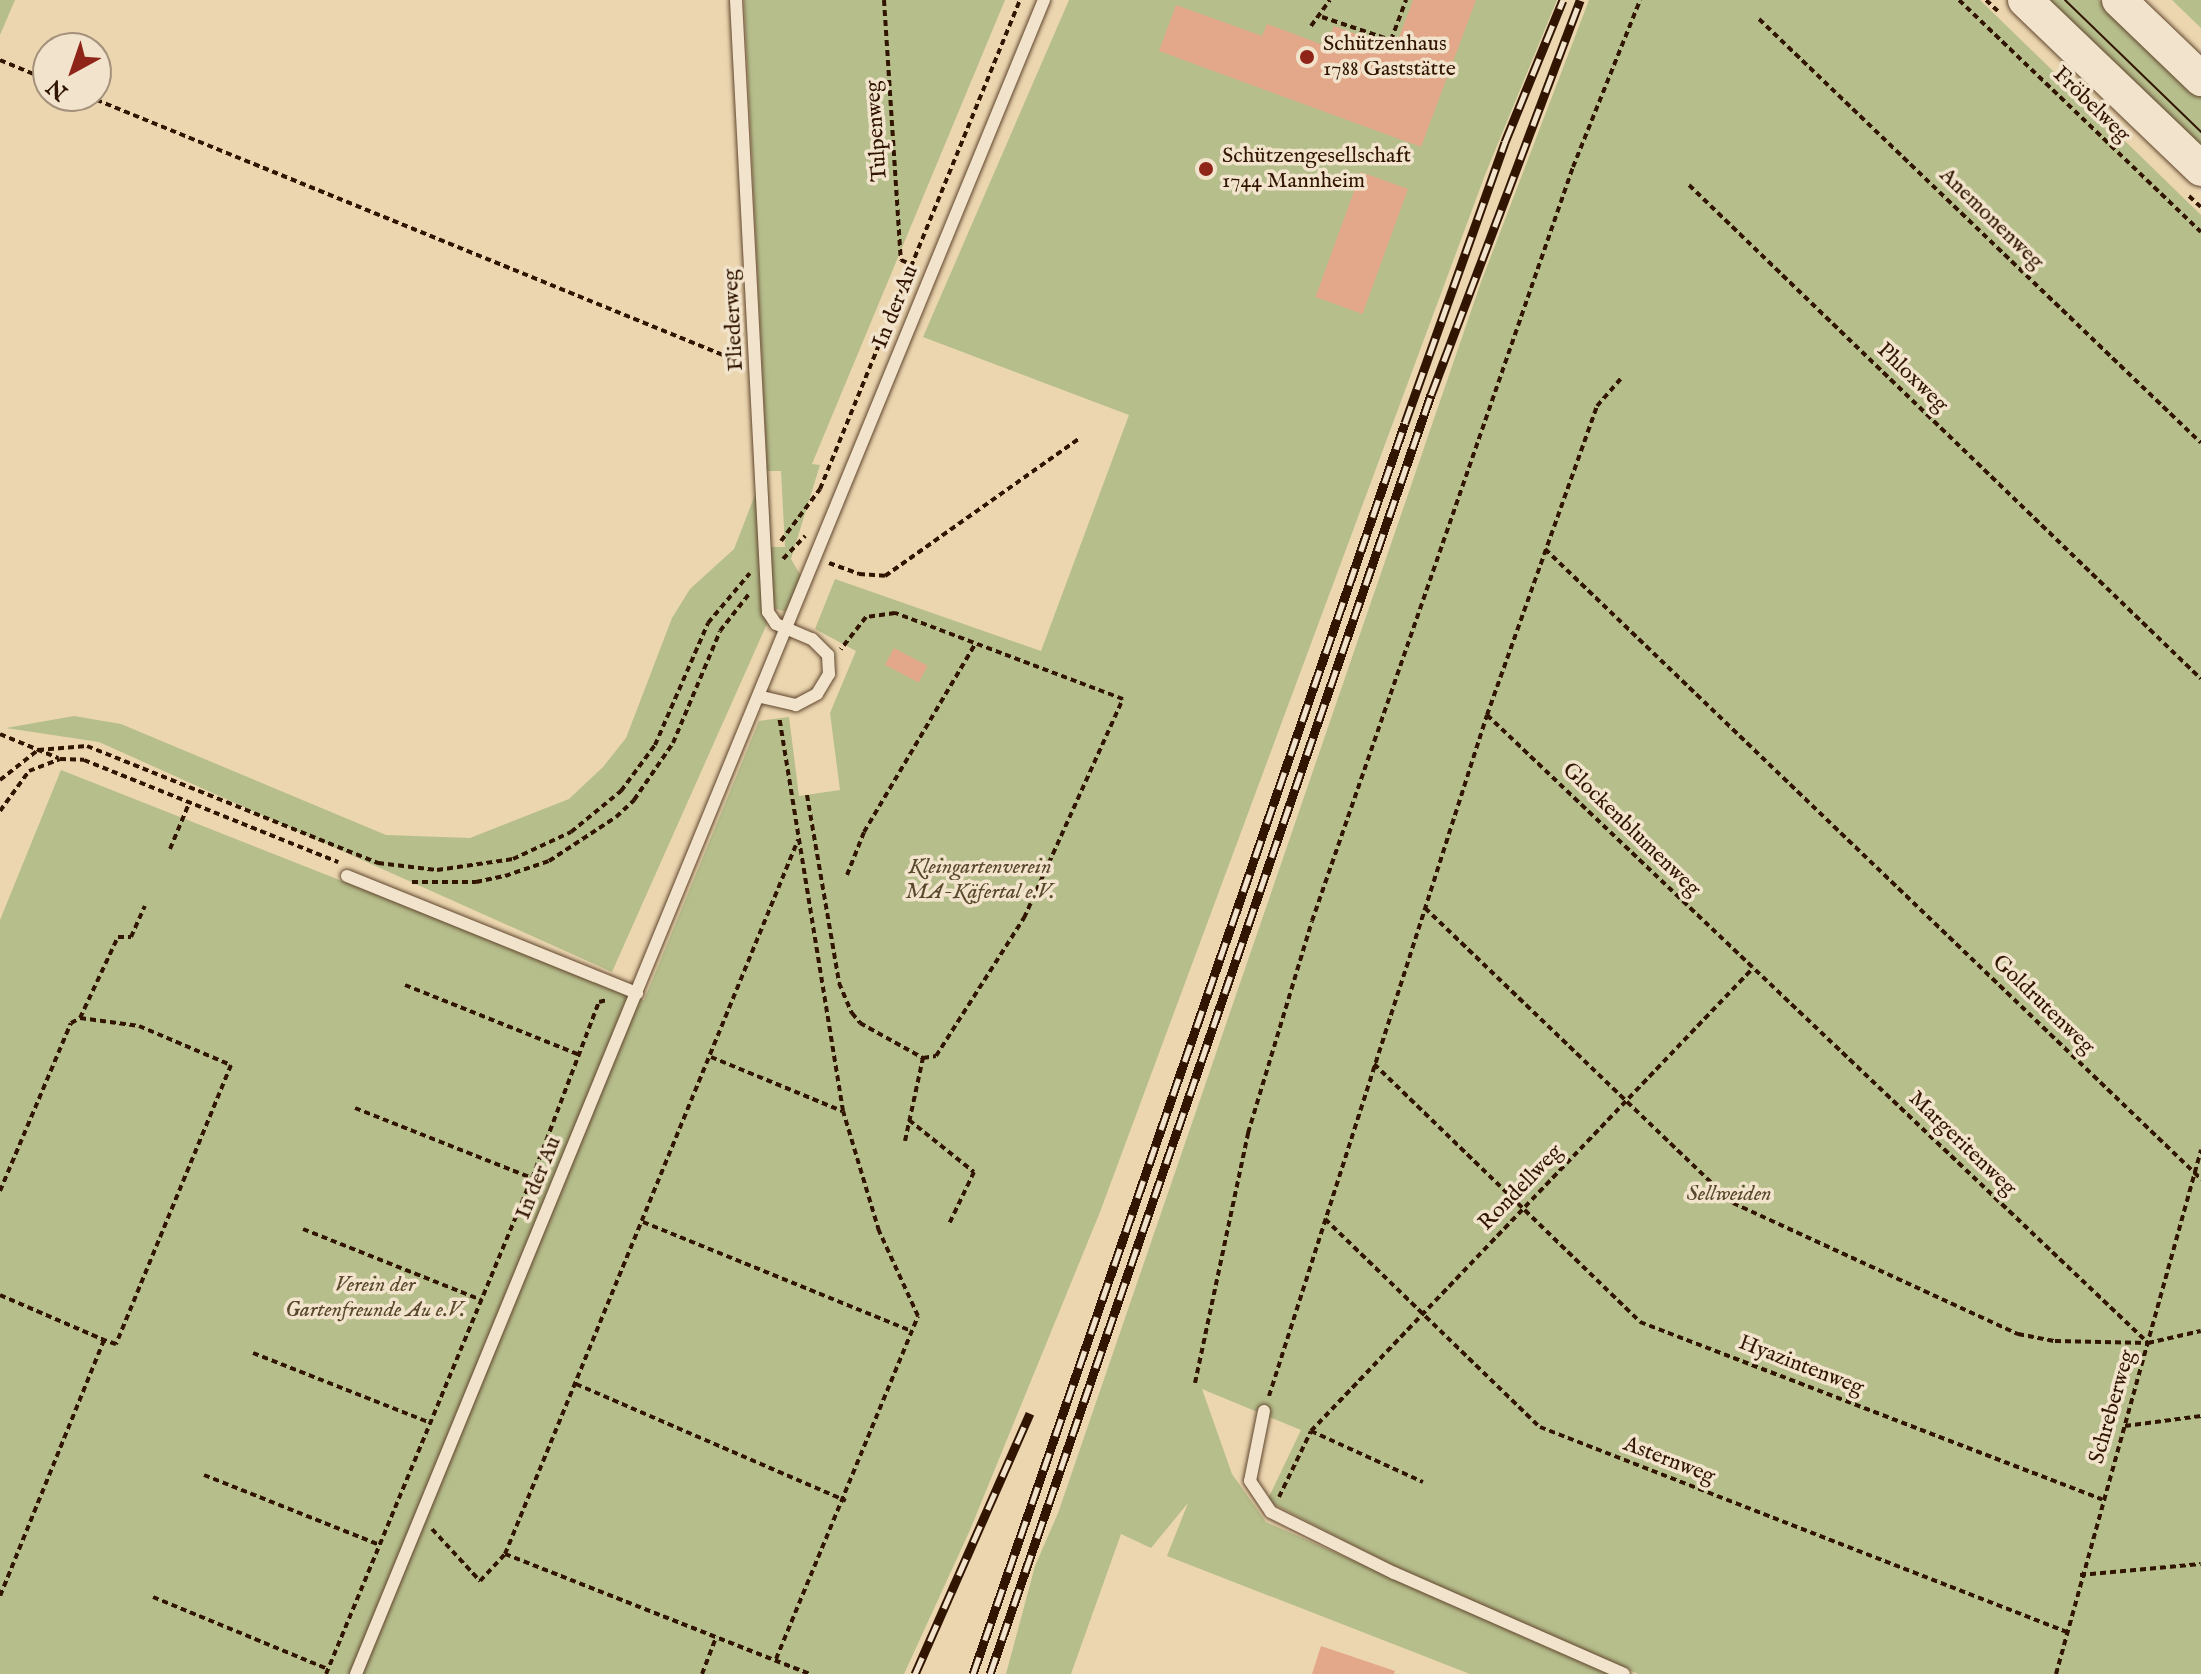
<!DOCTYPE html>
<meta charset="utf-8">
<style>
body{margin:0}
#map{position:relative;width:2201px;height:1674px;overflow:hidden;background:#ebd6b0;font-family:"IM FELL English",serif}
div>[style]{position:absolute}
.green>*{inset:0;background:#b6be8c}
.building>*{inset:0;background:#e3a889;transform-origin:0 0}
.path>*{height:4px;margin-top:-2px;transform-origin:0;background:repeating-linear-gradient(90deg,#311501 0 6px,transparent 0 10px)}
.roads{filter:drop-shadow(0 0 2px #60452d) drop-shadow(0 0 2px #60452d)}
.lane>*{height:12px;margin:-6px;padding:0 6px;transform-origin:6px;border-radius:6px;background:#f2e4cc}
.secondary>*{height:34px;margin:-17px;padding:0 17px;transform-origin:17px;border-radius:17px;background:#f2e4cc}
.tram>*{height:2px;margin:-1px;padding:0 1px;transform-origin:1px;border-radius:1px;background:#311501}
.rail>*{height:9px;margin-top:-4.5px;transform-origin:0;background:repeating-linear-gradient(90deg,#f2e4cc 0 18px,#311501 0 36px);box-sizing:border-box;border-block:2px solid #311501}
.dots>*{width:22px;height:22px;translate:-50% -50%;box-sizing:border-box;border:4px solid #f2e4cc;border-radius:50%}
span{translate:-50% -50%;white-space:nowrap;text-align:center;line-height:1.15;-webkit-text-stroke:7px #f2e4cc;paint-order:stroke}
.poi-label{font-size:22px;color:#311501}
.left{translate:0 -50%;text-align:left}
.street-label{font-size:22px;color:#311501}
.park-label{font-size:22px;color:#59482b;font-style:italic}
.north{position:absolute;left:32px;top:32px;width:80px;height:80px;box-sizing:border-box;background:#f2e4cc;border:2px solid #a5917b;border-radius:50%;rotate:220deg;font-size:22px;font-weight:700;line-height:32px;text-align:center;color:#311501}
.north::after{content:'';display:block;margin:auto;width:28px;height:36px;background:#8f2418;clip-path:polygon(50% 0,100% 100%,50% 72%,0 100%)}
</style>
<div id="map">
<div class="green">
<i style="clip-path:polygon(0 0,15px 0,0 35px)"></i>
<i style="clip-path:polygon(evenodd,744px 0,1005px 0,812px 464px,820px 465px,791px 559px,801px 576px,786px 612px,774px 608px,612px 972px,99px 742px,6px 728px,74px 716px,121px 724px,386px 835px,470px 838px,569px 799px,603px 767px,626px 738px,672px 618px,690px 589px,734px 549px,767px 464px,744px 0,767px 471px,781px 471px,785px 547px,771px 547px,767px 471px)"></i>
<i style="clip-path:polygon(1069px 0,1557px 0,1485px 175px,1100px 1212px,970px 1530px,904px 1674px,0 1674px,0 920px,61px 770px,644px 1000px,759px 721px,789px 717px,799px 796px,840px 790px,830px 713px,856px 651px,815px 629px,835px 579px,1041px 651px,1129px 415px,923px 337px)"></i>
<i style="clip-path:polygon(1589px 0,1980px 0,2201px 215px,2201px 1674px,1638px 1674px,1394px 1566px,1267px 1501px,1301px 1430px,1202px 1389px,1232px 1474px,1266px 1522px,1611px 1674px,1470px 1674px,1167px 1556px,1188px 1503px,1151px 1548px,1121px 1534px,1071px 1674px,1006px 1674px,1035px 1566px,1058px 1513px,1481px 282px)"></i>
<i style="clip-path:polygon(2043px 0,2099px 0,2201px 97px,2201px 152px)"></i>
<i style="clip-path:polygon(2172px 0,2201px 0,2201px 28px)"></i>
</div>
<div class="building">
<i style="clip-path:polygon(1413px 0,1476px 0,1421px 147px,1159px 51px,1176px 5px,1262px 36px,1267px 24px,1326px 46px,1334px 26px,1395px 48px)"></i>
<i style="left:1361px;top:172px;width:50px;height:133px;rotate:20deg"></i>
<i style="left:894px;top:648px;width:38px;height:19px;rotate:28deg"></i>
<i style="clip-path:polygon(1321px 1646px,1395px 1671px,1394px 1674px,1312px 1674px)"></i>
</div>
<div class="path">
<i style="left:884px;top:0;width:261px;rotate:86.3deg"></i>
<i style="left:901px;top:260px;width:13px;rotate:23deg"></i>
<i style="left:1959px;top:0;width:335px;rotate:43.8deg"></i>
<i style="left:1986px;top:0;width:18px;rotate:43deg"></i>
<i style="left:1322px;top:17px;width:73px;rotate:18.4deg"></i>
<i style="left:1391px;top:40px;width:43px;rotate:-69.4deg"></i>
<i style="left:1759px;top:19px;width:612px;rotate:43.81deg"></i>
<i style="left:1311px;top:26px;width:32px;rotate:-54deg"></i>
<i style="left:0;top:60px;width:52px;rotate:22.6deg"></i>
<i style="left:87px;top:96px;width:705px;rotate:22.16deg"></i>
<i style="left:1689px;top:185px;width:711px;rotate:43.97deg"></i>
<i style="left:2189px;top:196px;width:16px;rotate:43deg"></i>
<i style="left:781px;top:541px;width:65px;rotate:-53.1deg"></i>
<i style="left:820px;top:489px;width:528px;rotate:-67.76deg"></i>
<i style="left:1545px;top:549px;width:910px;rotate:43.84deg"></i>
<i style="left:783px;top:559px;width:32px;rotate:-46deg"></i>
<i style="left:829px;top:563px;width:32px;rotate:20deg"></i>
<i style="left:859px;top:574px;width:26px;rotate:4deg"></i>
<i style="left:885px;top:576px;width:239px;rotate:-35.3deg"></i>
<i style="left:1487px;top:715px;width:909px;rotate:43.53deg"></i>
<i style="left:0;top:734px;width:63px;rotate:22.5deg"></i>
<i style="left:0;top:780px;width:48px;rotate:-38.3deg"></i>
<i style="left:38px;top:750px;width:49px;rotate:-4.7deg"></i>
<i style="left:87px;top:746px;width:314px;rotate:21.9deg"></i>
<i style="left:378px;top:863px;width:59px;rotate:6.8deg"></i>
<i style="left:437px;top:870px;width:77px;rotate:-8.2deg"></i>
<i style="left:513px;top:859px;width:64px;rotate:-25deg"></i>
<i style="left:571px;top:832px;width:65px;rotate:-39.4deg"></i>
<i style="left:621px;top:791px;width:57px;rotate:-53.5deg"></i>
<i style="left:655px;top:745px;width:133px;rotate:-66.5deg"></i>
<i style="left:708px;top:623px;width:65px;rotate:-50deg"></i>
<i style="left:807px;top:795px;width:191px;rotate:80.3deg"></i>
<i style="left:839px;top:983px;width:33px;rotate:67deg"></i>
<i style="left:852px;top:1013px;width:13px;rotate:51deg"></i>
<i style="left:860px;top:1023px;width:72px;rotate:29.1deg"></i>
<i style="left:923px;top:1058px;width:13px;rotate:-9deg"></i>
<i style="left:936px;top:1056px;width:164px;rotate:-57.5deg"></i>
<i style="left:1024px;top:918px;width:240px;rotate:-65.7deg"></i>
<i style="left:1123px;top:699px;width:244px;rotate:-159.3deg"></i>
<i style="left:895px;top:613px;width:29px;rotate:172deg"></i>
<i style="left:866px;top:617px;width:41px;rotate:128deg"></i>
<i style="left:0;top:811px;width:49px;rotate:-54.1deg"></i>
<i style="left:29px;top:771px;width:33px;rotate:-21deg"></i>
<i style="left:60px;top:759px;width:24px;rotate:2deg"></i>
<i style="left:84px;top:760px;width:274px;rotate:21.9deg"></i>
<i style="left:170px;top:849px;width:52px;rotate:-67.4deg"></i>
<i style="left:847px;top:875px;width:46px;rotate:-68.4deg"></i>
<i style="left:864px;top:832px;width:218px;rotate:-59.4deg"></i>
<i style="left:412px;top:882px;width:64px"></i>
<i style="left:476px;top:882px;width:30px;rotate:-12deg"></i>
<i style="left:505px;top:876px;width:46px;rotate:-18.8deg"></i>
<i style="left:549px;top:861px;width:80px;rotate:-33.3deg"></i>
<i style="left:616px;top:817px;width:25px;rotate:-43deg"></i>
<i style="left:634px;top:800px;width:69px;rotate:-55.6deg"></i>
<i style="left:673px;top:743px;width:121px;rotate:-67.2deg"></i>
<i style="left:720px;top:631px;width:47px;rotate:-51.9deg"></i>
<i style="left:1425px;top:908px;width:426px;rotate:43.8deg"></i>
<i style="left:1733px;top:1203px;width:314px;rotate:24.7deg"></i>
<i style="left:2018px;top:1334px;width:38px;rotate:11deg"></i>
<i style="left:2055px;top:1341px;width:93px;rotate:1.2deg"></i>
<i style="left:2148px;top:1343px;width:54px;rotate:-12.8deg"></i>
<i style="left:405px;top:985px;width:188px;rotate:21.8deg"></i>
<i style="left:80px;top:1018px;width:89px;rotate:-64.9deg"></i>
<i style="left:118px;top:937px;width:13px"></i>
<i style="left:131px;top:937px;width:34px;rotate:-66deg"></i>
<i style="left:711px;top:1057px;width:142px;rotate:22.4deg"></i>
<i style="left:1374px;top:1064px;width:371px;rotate:44.1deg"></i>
<i style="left:1640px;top:1322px;width:495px;rotate:21deg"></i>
<i style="left:355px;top:1108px;width:190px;rotate:21.6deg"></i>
<i style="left:909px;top:1120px;width:83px;rotate:38.7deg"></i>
<i style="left:974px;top:1172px;width:58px;rotate:115.7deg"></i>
<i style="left:905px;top:1141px;width:85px;rotate:-77.8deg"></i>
<i style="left:0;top:1191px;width:182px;rotate:-67.1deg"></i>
<i style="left:71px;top:1023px;width:10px;rotate:-29deg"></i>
<i style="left:80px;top:1018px;width:60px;rotate:7.7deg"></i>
<i style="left:139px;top:1026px;width:100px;rotate:23deg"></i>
<i style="left:231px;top:1065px;width:302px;rotate:112.4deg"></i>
<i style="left:116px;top:1344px;width:13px;rotate:-162deg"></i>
<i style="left:104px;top:1340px;width:276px;rotate:112.1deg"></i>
<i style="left:1325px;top:1219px;width:299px;rotate:44.1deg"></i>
<i style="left:1540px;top:1427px;width:565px;rotate:21.26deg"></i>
<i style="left:643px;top:1222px;width:289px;rotate:22.1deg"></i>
<i style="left:303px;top:1229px;width:192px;rotate:21.7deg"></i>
<i style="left:0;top:1295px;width:113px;rotate:23.4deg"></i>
<i style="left:253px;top:1353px;width:191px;rotate:21.5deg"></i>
<i style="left:1195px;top:1383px;width:256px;rotate:-78deg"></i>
<i style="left:1248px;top:1133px;width:221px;rotate:-73.2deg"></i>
<i style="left:1312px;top:921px;width:798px;rotate:-70.91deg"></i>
<i style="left:1573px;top:167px;width:180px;rotate:-68.1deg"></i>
<i style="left:576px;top:1384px;width:294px;rotate:23.4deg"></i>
<i style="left:1269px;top:1396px;width:715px;rotate:-72.25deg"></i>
<i style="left:1487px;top:715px;width:328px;rotate:-70.4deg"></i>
<i style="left:1597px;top:406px;width:38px;rotate:-49deg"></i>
<i style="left:2125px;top:1426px;width:77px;rotate:-7.5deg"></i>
<i style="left:1311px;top:1431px;width:123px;rotate:24.5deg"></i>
<i style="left:204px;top:1475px;width:189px;rotate:21.7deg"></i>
<i style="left:1279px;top:1497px;width:73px;rotate:-64.1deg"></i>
<i style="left:1311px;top:1431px;width:640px;rotate:-46.33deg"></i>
<i style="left:432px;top:1529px;width:71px;rotate:47.3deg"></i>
<i style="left:480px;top:1581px;width:37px;rotate:-47deg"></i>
<i style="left:505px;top:1554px;width:772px;rotate:-67.69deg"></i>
<i style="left:505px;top:1554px;width:328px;rotate:21.5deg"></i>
<i style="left:2080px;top:1575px;width:121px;rotate:-5.2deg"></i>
<i style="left:153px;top:1597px;width:189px;rotate:22.4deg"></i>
<i style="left:776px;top:1659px;width:371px;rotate:-67.5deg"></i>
<i style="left:918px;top:1316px;width:94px;rotate:-114.6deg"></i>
<i style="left:879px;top:1231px;width:125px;rotate:-106.7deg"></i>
<i style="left:843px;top:1111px;width:399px;rotate:-99.2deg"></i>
<i style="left:326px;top:1674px;width:537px;rotate:-67.45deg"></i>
<i style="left:532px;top:1178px;width:188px;rotate:-69.2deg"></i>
<i style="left:599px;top:1002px;width:8px;rotate:-14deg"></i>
<i style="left:702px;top:1674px;width:40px;rotate:-69deg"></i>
<i style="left:2056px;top:1674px;width:544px;rotate:-74.53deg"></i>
</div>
<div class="roads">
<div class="lane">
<i style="left:736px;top:0;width:613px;rotate:87.01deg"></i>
<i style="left:768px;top:612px;width:14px;rotate:56deg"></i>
<i style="left:776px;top:624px;width:39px;rotate:23deg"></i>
<i style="left:812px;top:639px;width:23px;rotate:45deg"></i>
<i style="left:828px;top:655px;width:19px;rotate:87deg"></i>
<i style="left:829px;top:674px;width:23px;rotate:121deg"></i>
<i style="left:817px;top:694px;width:24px;rotate:152deg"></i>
<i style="left:796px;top:705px;width:36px;rotate:-167deg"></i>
<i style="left:347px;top:876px;width:313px;rotate:22deg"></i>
<i style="left:1264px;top:1411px;width:71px;rotate:101.3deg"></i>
<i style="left:1250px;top:1481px;width:37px;rotate:56deg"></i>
<i style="left:1271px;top:1512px;width:137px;rotate:26.4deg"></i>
<i style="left:1394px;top:1573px;width:251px;rotate:23.7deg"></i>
<i style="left:356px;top:1674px;width:1810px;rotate:-67.66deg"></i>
</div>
<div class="secondary">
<i style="left:2025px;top:0;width:244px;rotate:43.8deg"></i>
<i style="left:2119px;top:0;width:114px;rotate:43.9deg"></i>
</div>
</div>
<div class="tram">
<i style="left:2065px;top:0;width:190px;rotate:44.1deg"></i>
</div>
<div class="rail">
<i style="left:915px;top:1674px;width:285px;rotate:-66.2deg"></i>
<i style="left:973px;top:1674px;width:1323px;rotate:-70.95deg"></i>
<i style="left:1405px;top:423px;width:298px;rotate:-70.4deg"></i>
<i style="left:1505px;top:142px;width:153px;rotate:-67.8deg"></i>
<i style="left:990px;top:1674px;width:1353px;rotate:-70.98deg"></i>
<i style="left:1431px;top:395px;width:422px;rotate:-69.3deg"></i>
</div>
<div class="dots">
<i style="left:1307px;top:57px;background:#8f2418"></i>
<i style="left:1206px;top:169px;background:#8f2418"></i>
</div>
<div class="poi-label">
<span class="left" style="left:1323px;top:57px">Schützenhaus<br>1788 Gaststätte</span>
<span class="left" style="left:1222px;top:169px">Schützengesellschaft<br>1744 Mannheim</span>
</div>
<div class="street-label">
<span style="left:2091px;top:105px;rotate:44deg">Fröbelweg</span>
<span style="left:877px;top:131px;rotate:-94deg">Tulpenweg</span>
<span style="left:1991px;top:219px;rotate:44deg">Anemonenweg</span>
<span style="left:896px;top:307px;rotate:-68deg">In der Au</span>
<span style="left:734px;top:320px;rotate:-93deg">Fliederweg</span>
<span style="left:1912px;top:378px;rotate:44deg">Phloxweg</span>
<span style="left:1631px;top:830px;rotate:44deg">Glockenblumenweg</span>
<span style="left:2043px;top:1005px;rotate:44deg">Goldrutenweg</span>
<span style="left:1962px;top:1144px;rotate:44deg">Margeritenweg</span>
<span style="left:539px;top:1178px;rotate:-68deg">In der Au</span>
<span style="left:1521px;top:1188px;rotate:-46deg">Rondellweg</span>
<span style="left:1801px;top:1366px;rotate:21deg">Hyazintenweg</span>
<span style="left:2113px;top:1407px;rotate:-74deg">Schreberweg</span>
<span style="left:1669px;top:1461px;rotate:21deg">Asternweg</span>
</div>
<div class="park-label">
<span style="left:980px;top:880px">Kleingartenverein<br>MA-Käfertal e.V.</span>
<span style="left:1729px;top:1195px">Sellweiden</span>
<span style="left:375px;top:1298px">Verein der<br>Gartenfreunde Au e.V.</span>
</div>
<div class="north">N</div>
</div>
